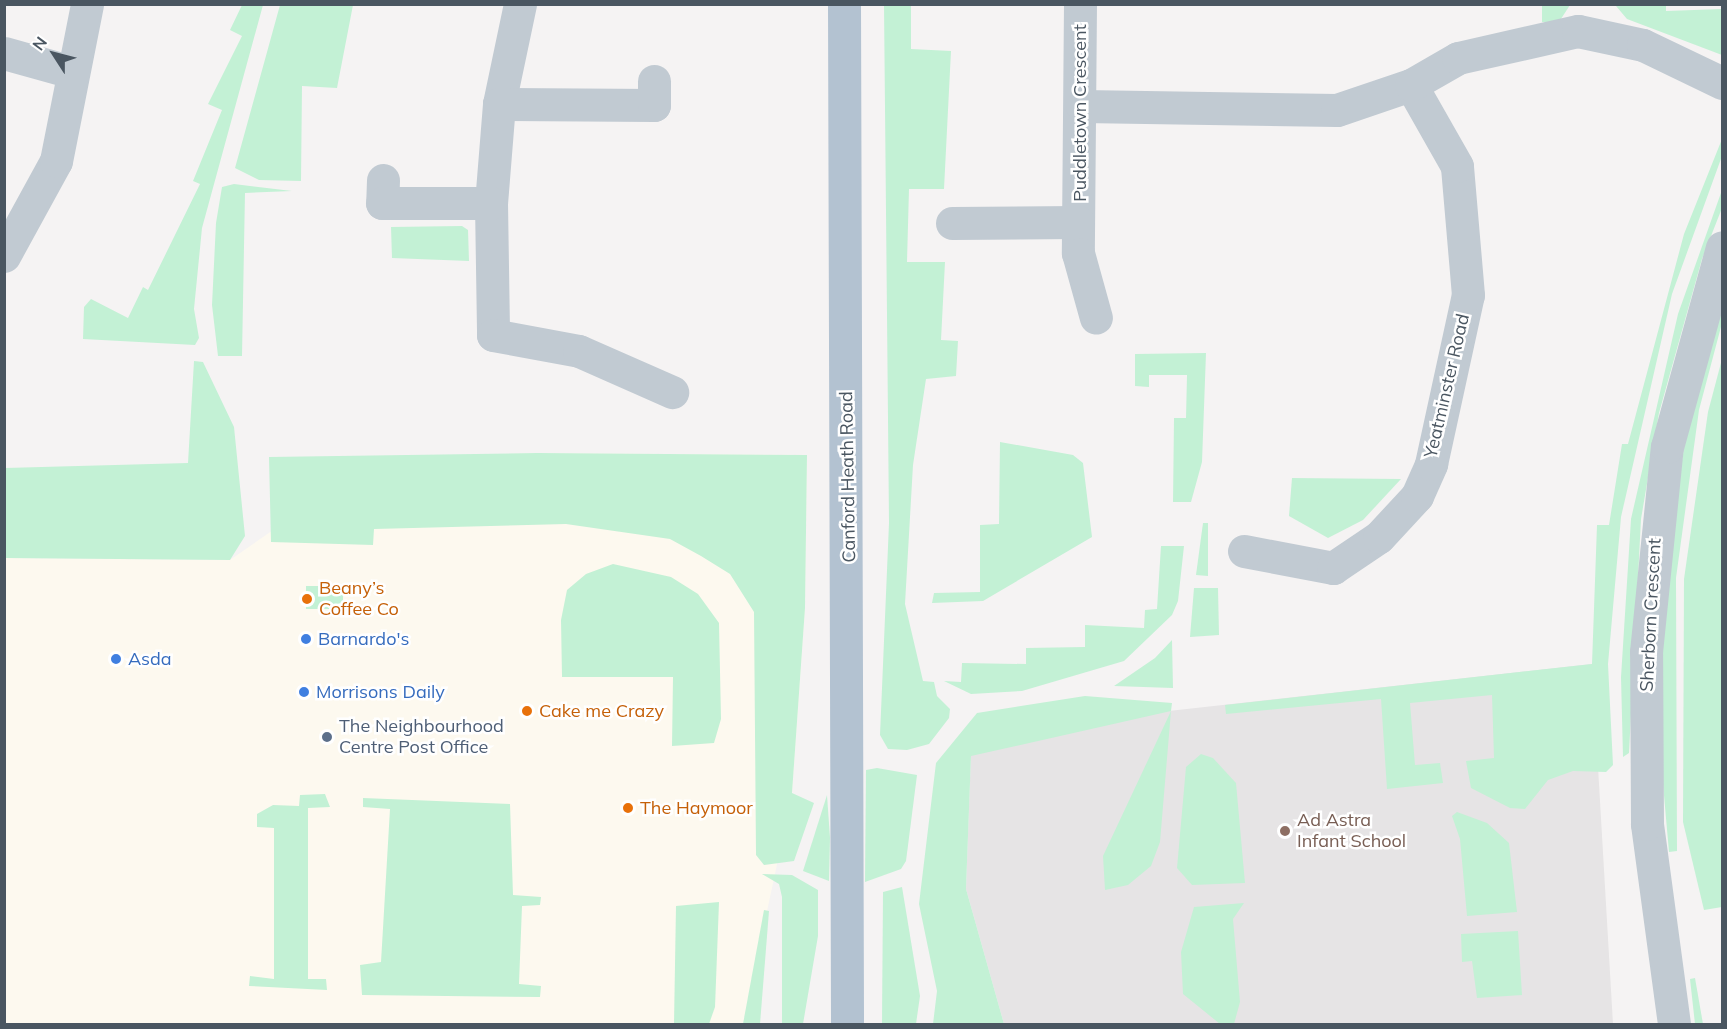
<!DOCTYPE html>
<meta charset="utf-8">
<style>
body{margin:0}
#map{position:relative;width:1727px;height:1029px;overflow:hidden;background:#f5f3f3;font-family:Mulish,sans-serif}
div>[style]{position:absolute}
.commercial>*{inset:0;background:#fdf9ef}
.education>*{inset:0;background:#e6e4e5}
.green>*{inset:0;background:#c3f1d5;transform-origin:0 0}
.minor>*{height:33px;margin:-16.5px;padding:0 16.5px;transform-origin:16.5px;border-radius:16.5px;background:#c1cad2}
.major>*{height:33px;margin:-16.5px;padding:0 16.5px;transform-origin:16.5px;border-radius:16.5px;background:#b3c2d1}
.dots>*{width:16px;height:16px;translate:-50% -50%;box-sizing:border-box;border:3px solid #fff;border-radius:50%}
span{translate:-50% -50%;white-space:nowrap;text-align:center;line-height:1.15;-webkit-text-stroke:5px #fff;paint-order:stroke}
.street-label{font-size:18px;color:#4a5661}
.food-label{font-size:18px;color:#c56008}
.left{translate:0 -50%;text-align:left}
.shop-label{font-size:18px;color:#366cbe}
.service-label{font-size:18px;color:#4e5e75}
.education-label{font-size:18px;color:#785e54}
.frame{position:absolute;inset:0;border:6px solid #4a5661;pointer-events:none}
.north{position:absolute;left:24px;top:24px;width:60px;height:60px;-webkit-text-stroke:4px #fff;paint-order:stroke;rotate:306deg;font-size:16px;font-weight:700;line-height:24px;text-align:center;color:#4a5661}
.north::after{content:'';display:block;margin:auto;width:21px;height:27px;background:#4a5661;clip-path:polygon(50% 0,100% 100%,50% 72%,0 100%)}
</style>
<div id="map">
<div class="commercial">
<i style="clip-path:polygon(537px 453px,807px 455px,805px 608px,792px 794px,743px 1024px,5px 1024px,5px 558px,230px 560px,377px 458px)"></i>
</div>
<div class="education">
<i style="clip-path:polygon(1592px 664px,1613px 1024px,1004px 1024px,966px 889px,971px 753px,990px 731px)"></i>
</div>
<div class="green">
<i style="clip-path:polygon(242px 5px,263px 5px,202px 228px,194px 309px,199px 338px,195px 345px,83px 339px,84px 307px,91px 299px,128px 318px,143px 287px,148px 290px,200px 184px,193px 181px,222px 110px,208px 104px,242px 36px,230px 30px)"></i>
<i style="clip-path:polygon(280px 5px,353px 5px,337px 88px,302px 86px,301px 181px,259px 180px,235px 168px)"></i>
<i style="clip-path:polygon(911px 5px,911px 49px,951px 51px,944px 189px,909px 189px,907px 262px,945px 262px,941px 340px,958px 341px,956px 376px,926px 379px,913px 465px,905px 604px,923px 681px,934px 682px,937px 696px,950px 709px,949px 718px,929px 744px,907px 750px,888px 749px,880px 735px,889px 523px,884px 5px)"></i>
<i style="clip-path:polygon(1542px 5px,1570px 5px,1559px 22px,1542px 22px)"></i>
<i style="clip-path:polygon(1666px 5px,1666px 11px,1722px 9px,1722px 55px,1627px 19px,1616px 6px)"></i>
<i style="clip-path:polygon(1722px 139px,1722px 156px,1672px 294px,1621px 517px,1608px 664px,1613px 765px,1606px 772px,1573px 771px,1548px 780px,1525px 809px,1510px 808px,1471px 788px,1466px 761px,1494px 758px,1492px 695px,1410px 703px,1415px 765px,1440px 763px,1443px 783px,1387px 789px,1381px 699px,1226px 714px,1225px 705px,1592px 664px,1597px 525px,1609px 525px,1622px 444px,1628px 444px,1684px 234px)"></i>
<i style="clip-path:polygon(234px 184px,292px 191px,245px 193px,242px 356px,218px 356px,212px 305px,216px 223px,222px 187px)"></i>
<i style="clip-path:polygon(1722px 190px,1722px 208px,1702px 259px,1659px 413px,1641px 519px,1629px 753px,1623px 757px,1621px 677px,1631px 519px,1678px 314px)"></i>
<i style="clip-path:polygon(462px 226px,468px 230px,469px 261px,392px 258px,391px 227px)"></i>
<i style="clip-path:polygon(1722px 297px,1722px 323px,1699px 410px,1676px 578px,1677px 851px,1669px 852px,1660px 750px,1661px 661px,1678px 487px,1690px 408px)"></i>
<i style="clip-path:polygon(1206px 353px,1202px 462px,1191px 502px,1173px 502px,1174px 418px,1186px 418px,1187px 375px,1149px 375px,1149px 387px,1135px 386px,1135px 354px)"></i>
<i style="clip-path:polygon(1722px 359px,1722px 907px,1704px 910px,1683px 822px,1684px 579px,1708px 412px)"></i>
<i style="clip-path:polygon(194px 361px,203px 362px,234px 427px,245px 536px,230px 560px,5px 558px,5px 468px,188px 463px)"></i>
<i style="clip-path:polygon(1000px 442px,1073px 455px,1083px 463px,1092px 537px,983px 601px,932px 603px,934px 593px,980px 592px,980px 525px,999px 524px)"></i>
<i style="clip-path:polygon(537px 453px,807px 455px,805px 608px,792px 793px,814px 803px,794px 861px,764px 865px,756px 855px,754px 612px,730px 574px,701px 556px,670px 539px,566px 524px,374px 529px,373px 545px,271px 542px,269px 457px)"></i>
<i style="clip-path:polygon(1292px 478px,1401px 479px,1363px 520px,1328px 538px,1289px 516px)"></i>
<i style="clip-path:polygon(1203px 523px,1208px 523px,1208px 576px,1196px 575px)"></i>
<i style="clip-path:polygon(1161px 546px,1184px 546px,1178px 601px,1172px 615px,1124px 661px,1022px 691px,971px 694px,944px 681px,961px 682px,962px 663px,1026px 664px,1026px 648px,1085px 647px,1085px 625px,1144px 628px,1145px 610px,1157px 609px)"></i>
<i style="clip-path:polygon(613px 564px,671px 577px,698px 594px,719px 623px,721px 719px,714px 743px,672px 746px,673px 677px,562px 677px,561px 620px,567px 590px,586px 574px)"></i>
<i style="left:343px;top:586px;width:23px;height:37px;rotate:90deg"></i>
<i style="clip-path:polygon(1194px 588px,1218px 588px,1219px 635px,1190px 637px)"></i>
<i style="clip-path:polygon(1172px 640px,1173px 688px,1114px 686px,1155px 658px)"></i>
<i style="clip-path:polygon(1085px 696px,1172px 703px,1171px 711px,1160px 842px,1151px 866px,1128px 885px,1105px 890px,1103px 856px,1171px 711px,971px 756px,966px 889px,1004px 1024px,933px 1024px,937px 991px,919px 904px,936px 763px,977px 713px)"></i>
<i style="clip-path:polygon(1201px 754px,1213px 758px,1236px 783px,1245px 883px,1192px 885px,1177px 868px,1186px 767px)"></i>
<i style="clip-path:polygon(877px 768px,917px 775px,906px 861px,901px 869px,865px 882px,866px 770px)"></i>
<i style="clip-path:polygon(325px 794px,330px 807px,308px 808px,308px 979px,326px 979px,327px 990px,249px 986px,250px 976px,274px 979px,274px 828px,257px 827px,257px 814px,273px 805px,299px 806px,300px 795px)"></i>
<i style="clip-path:polygon(827px 795px,830px 838px,829px 881px,803px 871px)"></i>
<i style="clip-path:polygon(363px 798px,510px 804px,513px 895px,541px 897px,540px 905px,522px 906px,519px 984px,541px 986px,540px 997px,362px 995px,360px 965px,381px 962px,390px 809px,363px 807px)"></i>
<i style="clip-path:polygon(1457px 812px,1487px 823px,1509px 843px,1517px 912px,1467px 916px,1460px 839px,1452px 816px)"></i>
<i style="clip-path:polygon(762px 874px,792px 875px,818px 890px,818px 936px,803px 1024px,782px 1024px,782px 897px,779px 884px)"></i>
<i style="clip-path:polygon(902px 887px,920px 996px,916px 1024px,882px 1024px,883px 892px)"></i>
<i style="clip-path:polygon(719px 902px,715px 1007px,709px 1024px,674px 1024px,676px 906px)"></i>
<i style="clip-path:polygon(1244px 903px,1233px 919px,1240px 1002px,1234px 1024px,1220px 1024px,1183px 994px,1181px 952px,1194px 907px)"></i>
<i style="clip-path:polygon(764px 910px,769px 911px,760px 1024px,743px 1024px)"></i>
<i style="clip-path:polygon(1518px 931px,1522px 995px,1477px 998px,1472px 961px,1462px 962px,1461px 934px)"></i>
<i style="clip-path:polygon(1695px 978px,1703px 1024px,1695px 1024px,1690px 979px)"></i>
</div>
<div class="minor">
<i style="left:520px;top:4px;width:102px;rotate:101.9deg"></i>
<i style="left:499px;top:104px;width:99px;rotate:94.6deg"></i>
<i style="left:491px;top:203px;width:132px;rotate:89.1deg"></i>
<i style="left:493px;top:335px;width:87px;rotate:10.5deg"></i>
<i style="left:579px;top:351px;width:102px;rotate:23.8deg"></i>
<i style="left:1080px;top:4px;width:249px;rotate:90.5deg"></i>
<i style="left:1078px;top:253px;width:67px;rotate:74.5deg"></i>
<i style="left:4px;top:53px;width:71px;rotate:15.6deg"></i>
<i style="left:499px;top:104px;width:155px;rotate:0.4deg"></i>
<i style="left:654px;top:105px;width:24px;rotate:-90deg"></i>
<i style="left:1082px;top:106px;width:255px;rotate:0.9deg"></i>
<i style="left:1337px;top:110px;width:78px;rotate:-18.7deg"></i>
<i style="left:383px;top:180px;width:23px;rotate:92deg"></i>
<i style="left:382px;top:203px;width:109px"></i>
<i style="left:952px;top:223px;width:126px;rotate:-0.5deg"></i>
<i style="left:4px;top:256px;width:108px;rotate:-61.3deg"></i>
<i style="left:56px;top:161px;width:160px;rotate:-78.8deg"></i>
<i style="left:1244px;top:551px;width:91px;rotate:10.8deg"></i>
<i style="left:1333px;top:568px;width:55px;rotate:-34deg"></i>
<i style="left:1379px;top:537px;width:56px;rotate:-47.2deg"></i>
<i style="left:1417px;top:496px;width:35px;rotate:-66deg"></i>
<i style="left:1431px;top:464px;width:173px;rotate:-77.7deg"></i>
<i style="left:1468px;top:295px;width:129px;rotate:-94.9deg"></i>
<i style="left:1457px;top:166px;width:93px;rotate:-119.6deg"></i>
<i style="left:1411px;top:85px;width:54px;rotate:-29.9deg"></i>
<i style="left:1458px;top:58px;width:123px;rotate:-12.7deg"></i>
<i style="left:1578px;top:31px;width:66px;rotate:12.2deg"></i>
<i style="left:1643px;top:45px;width:88px;rotate:25.7deg"></i>
<i style="left:1674px;top:1024px;width:202px;rotate:-97.7deg"></i>
<i style="left:1647px;top:824px;width:172px;rotate:-90.3deg"></i>
<i style="left:1646px;top:652px;width:206px;rotate:-84.2deg"></i>
<i style="left:1667px;top:447px;width:207px;rotate:-74.6deg"></i>
</div>
<div class="major">
<i style="left:844px;top:4px;width:1020px;rotate:89.83deg"></i>
</div>
<div class="dots">
<i style="left:307px;top:599px;background:#e8710a"></i>
<i style="left:306px;top:639px;background:#3f7fe0"></i>
<i style="left:116px;top:659px;background:#3f7fe0"></i>
<i style="left:304px;top:692px;background:#3f7fe0"></i>
<i style="left:527px;top:711px;background:#e8710a"></i>
<i style="left:327px;top:737px;background:#5c6f8a"></i>
<i style="left:628px;top:808px;background:#e8710a"></i>
<i style="left:1285px;top:831px;background:#8d6e63"></i>
</div>
<div class="street-label">
<span style="left:1080px;top:113px;rotate:-90deg">Puddletown Crescent</span>
<span style="left:1447px;top:386px;rotate:-77deg">Yeatminster Road</span>
<span style="left:848px;top:477px;rotate:-91deg">Canford Heath Road</span>
<span style="left:1651px;top:615px;rotate:-87deg">Sherborn Crescent</span>
</div>
<div class="food-label">
<span class="left" style="left:319px;top:599px">Beany’s<br>Coffee Co</span>
<span class="left" style="left:539px;top:711px">Cake me Crazy</span>
<span class="left" style="left:640px;top:808px">The Haymoor</span>
</div>
<div class="shop-label">
<span class="left" style="left:318px;top:639px">Barnardo's</span>
<span class="left" style="left:128px;top:659px">Asda</span>
<span class="left" style="left:316px;top:692px">Morrisons Daily</span>
</div>
<div class="service-label">
<span class="left" style="left:339px;top:737px">The Neighbourhood<br>Centre Post Office</span>
</div>
<div class="education-label">
<span class="left" style="left:1297px;top:831px">Ad Astra<br>Infant School</span>
</div>
<div class="frame"></div>
<div class="north">N</div>
</div>
